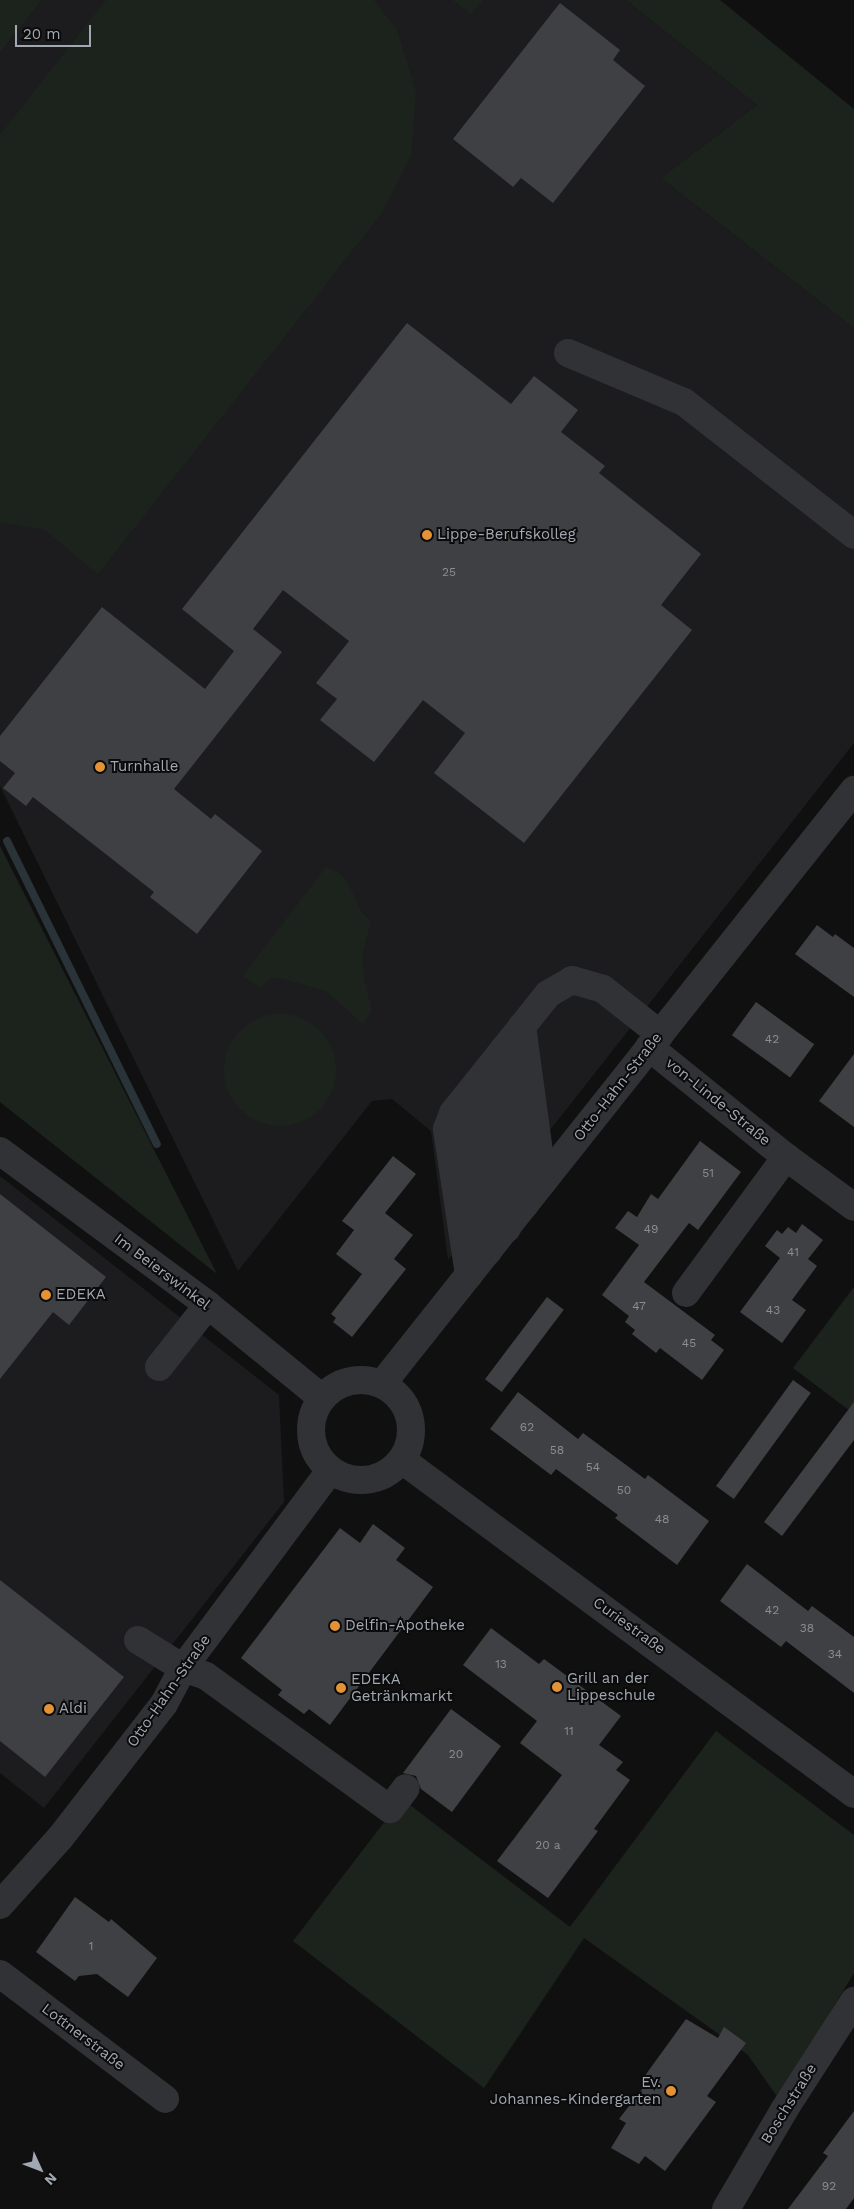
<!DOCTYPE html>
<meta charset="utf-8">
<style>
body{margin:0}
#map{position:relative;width:854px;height:2209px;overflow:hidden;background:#101011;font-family:"Work Sans",sans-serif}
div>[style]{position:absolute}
.built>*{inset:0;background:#1c1c1e}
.green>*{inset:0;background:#1c231c}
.round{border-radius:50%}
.stream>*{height:8px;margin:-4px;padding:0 4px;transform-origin:4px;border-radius:4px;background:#2a3338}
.building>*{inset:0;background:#3f4044;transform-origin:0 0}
.minor>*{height:28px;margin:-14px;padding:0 14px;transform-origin:14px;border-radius:14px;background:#313235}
.minor>.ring{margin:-14px;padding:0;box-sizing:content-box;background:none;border:28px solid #313235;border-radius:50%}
.dots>*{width:14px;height:14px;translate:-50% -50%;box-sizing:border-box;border:2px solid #0b0b0c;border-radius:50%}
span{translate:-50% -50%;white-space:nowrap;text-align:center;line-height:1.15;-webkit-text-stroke:4px #0b0b0c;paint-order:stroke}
.number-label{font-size:12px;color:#898e96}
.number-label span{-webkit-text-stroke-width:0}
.poi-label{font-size:15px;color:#a2a8b1}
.left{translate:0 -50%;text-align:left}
.right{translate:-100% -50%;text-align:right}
.street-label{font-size:15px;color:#a2a8b1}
.north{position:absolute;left:15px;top:2144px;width:50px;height:50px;-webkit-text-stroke:4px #0b0b0c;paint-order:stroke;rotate:133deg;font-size:14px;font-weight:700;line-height:20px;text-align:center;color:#a2a8b1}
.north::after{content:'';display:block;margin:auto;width:18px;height:22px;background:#a2a8b1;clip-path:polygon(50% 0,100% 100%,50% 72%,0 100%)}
.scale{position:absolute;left:15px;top:25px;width:76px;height:22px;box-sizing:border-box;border:2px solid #a2a8b1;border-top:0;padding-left:6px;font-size:15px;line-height:18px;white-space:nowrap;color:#a2a8b1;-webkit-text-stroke:4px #0b0b0c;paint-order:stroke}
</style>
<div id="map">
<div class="built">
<i style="clip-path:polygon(42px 0,626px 0,757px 105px,661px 178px,854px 328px,854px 743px,448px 1260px,431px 1131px,392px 1099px,372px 1101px,238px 1271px,0 786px,0 53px)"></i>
<i style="clip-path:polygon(0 1176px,279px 1395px,284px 1502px,44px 1808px,0 1773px)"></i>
</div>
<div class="green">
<i style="clip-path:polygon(0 0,42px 0,0 53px)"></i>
<i style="clip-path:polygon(106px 0,374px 0,397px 30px,416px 92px,411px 156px,381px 214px,98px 574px,45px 530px,0 522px,0 135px)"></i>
<i style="clip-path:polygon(453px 0,483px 0,471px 14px)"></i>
<i style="clip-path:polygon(626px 0,720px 0,854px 109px,854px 328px,661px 178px,757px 105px)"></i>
<i style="clip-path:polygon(0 846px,217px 1274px,0 1102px)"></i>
<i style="clip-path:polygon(326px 867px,341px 874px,350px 887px,361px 912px,371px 921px,362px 955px,364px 979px,372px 1011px,363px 1024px,326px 991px,284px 979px,271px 978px,260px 988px,243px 976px)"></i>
<i class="round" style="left:224px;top:1014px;width:112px;height:112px"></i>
<i style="clip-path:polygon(854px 1287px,854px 1414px,793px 1368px)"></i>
<i style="clip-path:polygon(716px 1731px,854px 1835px,854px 1973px,778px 2098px,748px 2055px,584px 1938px,484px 2088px,293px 1941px,402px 1799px,570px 1927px)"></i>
</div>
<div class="stream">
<i style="left:7px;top:841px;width:338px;rotate:63.7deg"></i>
</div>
<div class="building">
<i style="clip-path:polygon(560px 3px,620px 50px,613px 60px,645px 86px,553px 203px,521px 178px,513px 187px,453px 139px)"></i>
<i style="clip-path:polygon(407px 323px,511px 404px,534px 376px,578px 410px,561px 432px,605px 466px,599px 473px,701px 554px,661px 605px,692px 630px,524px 843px,434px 773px,465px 733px,423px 700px,374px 762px,320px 720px,337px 699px,316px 683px,349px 641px,283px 590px,253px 629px,282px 652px,174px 789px,211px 819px,215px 814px,262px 851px,197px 934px,150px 897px,154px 892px,33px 797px,26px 806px,3px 788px,15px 773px,0 761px,0 736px,102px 607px,205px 689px,234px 651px,182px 609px)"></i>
<i style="clip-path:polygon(817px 925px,833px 937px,835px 934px,854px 948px,854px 997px,795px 954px)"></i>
<i style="left:756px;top:1002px;width:72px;height:41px;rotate:36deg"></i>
<i style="clip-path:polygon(854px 1054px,854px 1127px,819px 1101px)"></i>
<i style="clip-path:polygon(700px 1141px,741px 1172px,698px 1230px,689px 1223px,644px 1282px,715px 1335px,711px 1340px,724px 1350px,702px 1380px,660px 1348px,656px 1353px,632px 1334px,635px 1330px,625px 1322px,629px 1316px,602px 1295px,639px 1245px,615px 1228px,628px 1211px,637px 1217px,651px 1194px,658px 1199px)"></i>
<i style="clip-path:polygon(393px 1156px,416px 1174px,385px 1213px,413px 1235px,394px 1259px,406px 1269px,352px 1337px,333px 1322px,336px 1318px,331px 1314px,362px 1274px,336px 1254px,354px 1230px,342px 1221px)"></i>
<i style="clip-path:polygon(0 1194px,106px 1277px,69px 1325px,53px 1312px,0 1379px)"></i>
<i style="clip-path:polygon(802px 1224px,823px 1240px,808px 1259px,817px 1266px,792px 1300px,806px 1310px,782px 1343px,740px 1312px,780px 1258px,765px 1246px,777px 1230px,782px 1234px,788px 1227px,796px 1233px)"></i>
<i style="left:547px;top:1297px;width:21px;height:103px;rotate:37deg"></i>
<i style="left:793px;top:1380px;width:22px;height:131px;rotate:36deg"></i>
<i style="clip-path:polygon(518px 1392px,578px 1439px,583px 1433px,645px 1479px,648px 1475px,709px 1521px,677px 1565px,615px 1518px,618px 1515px,556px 1469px,551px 1475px,490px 1429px)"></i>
<i style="clip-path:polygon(854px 1402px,854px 1440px,782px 1536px,764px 1522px)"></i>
<i style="clip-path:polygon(373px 1524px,405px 1548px,396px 1560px,433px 1587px,330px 1725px,309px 1709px,304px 1714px,278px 1695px,282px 1690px,241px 1658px,340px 1528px,360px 1543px)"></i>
<i style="clip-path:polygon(747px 1564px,808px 1611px,812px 1606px,854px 1637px,854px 1693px,786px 1641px,781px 1647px,720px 1601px)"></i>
<i style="clip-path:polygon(0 1580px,124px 1677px,45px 1777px,0 1741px)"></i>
<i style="clip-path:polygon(491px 1628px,539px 1664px,544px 1659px,621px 1716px,599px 1745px,623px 1762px,616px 1770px,630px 1780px,594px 1829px,598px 1831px,548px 1898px,497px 1861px,562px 1775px,520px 1743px,537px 1721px,463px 1665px)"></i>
<i style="clip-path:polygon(451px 1709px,501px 1746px,452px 1812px,421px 1789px,416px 1776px,403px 1773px)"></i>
<i style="clip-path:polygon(75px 1897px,109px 1922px,111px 1919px,157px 1958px,128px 1997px,97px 1974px,79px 1976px,75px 1981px,36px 1952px)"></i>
<i style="clip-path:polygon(686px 2019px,718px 2038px,724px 2027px,746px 2043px,707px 2096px,716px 2102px,665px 2171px,645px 2156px,639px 2164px,611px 2148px,626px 2123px,619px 2119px,649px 2080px,644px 2077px)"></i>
<i style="clip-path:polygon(854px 2111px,854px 2198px,846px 2209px,788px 2209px,828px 2156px,823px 2153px)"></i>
</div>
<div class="minor">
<i style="left:568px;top:353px;width:126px;rotate:22.9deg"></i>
<i style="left:684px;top:402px;width:216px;rotate:38deg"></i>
<i style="left:522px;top:1026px;width:157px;rotate:82.3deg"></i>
<i style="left:649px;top:1047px;width:176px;rotate:38.8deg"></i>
<i style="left:786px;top:1157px;width:84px;rotate:36.3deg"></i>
<i style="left:504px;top:1049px;width:157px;rotate:82.3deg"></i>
<i style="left:485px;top:1074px;width:156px;rotate:81.9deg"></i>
<i style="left:465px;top:1099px;width:154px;rotate:81.4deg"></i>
<i style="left:0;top:1151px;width:259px;rotate:36.5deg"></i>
<i style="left:208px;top:1305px;width:146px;rotate:39.2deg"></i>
<i style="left:469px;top:1275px;width:148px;rotate:-98.6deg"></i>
<i style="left:447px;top:1129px;width:17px;rotate:-69deg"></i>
<i style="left:453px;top:1113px;width:152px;rotate:-51.4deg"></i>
<i style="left:548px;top:994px;width:28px;rotate:-30deg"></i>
<i style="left:572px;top:980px;width:32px;rotate:16deg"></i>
<i style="left:603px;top:989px;width:73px;rotate:38.3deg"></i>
<i style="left:686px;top:1293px;width:169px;rotate:-53.7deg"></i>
<i style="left:159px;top:1367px;width:79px;rotate:-51.7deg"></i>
<i class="ring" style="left:311px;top:1380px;width:72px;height:72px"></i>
<i style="left:382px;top:1384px;width:759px;rotate:-51.53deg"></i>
<i style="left:402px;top:1460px;width:562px;rotate:36.46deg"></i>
<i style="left:138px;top:1640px;width:53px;rotate:31.9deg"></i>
<i style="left:183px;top:1668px;width:24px;rotate:19deg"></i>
<i style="left:206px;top:1676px;width:227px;rotate:35.9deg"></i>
<i style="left:390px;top:1809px;width:26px;rotate:-53deg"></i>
<i style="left:0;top:1905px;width:90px;rotate:-48.2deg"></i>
<i style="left:60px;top:1838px;width:170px;rotate:-52.2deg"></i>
<i style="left:164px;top:1704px;width:41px;rotate:-62.2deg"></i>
<i style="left:183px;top:1668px;width:246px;rotate:-53.3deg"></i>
<i style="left:0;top:1974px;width:207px;rotate:37.1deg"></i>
<i style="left:726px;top:2209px;width:115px;rotate:-59.6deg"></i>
<i style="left:784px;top:2110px;width:130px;rotate:-57.3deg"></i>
</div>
<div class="dots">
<i style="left:427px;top:535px;background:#e39335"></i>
<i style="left:100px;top:767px;background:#e39335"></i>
<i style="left:46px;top:1295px;background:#e39335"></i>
<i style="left:335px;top:1626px;background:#e39335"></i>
<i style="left:557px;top:1687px;background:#e39335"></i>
<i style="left:341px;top:1688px;background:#e39335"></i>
<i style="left:49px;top:1709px;background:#e39335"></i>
<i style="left:671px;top:2091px;background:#e39335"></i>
</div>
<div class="number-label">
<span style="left:449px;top:573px">25</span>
<span style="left:772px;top:1040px">42</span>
<span style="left:708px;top:1174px">51</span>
<span style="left:651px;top:1230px">49</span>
<span style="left:793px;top:1253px">41</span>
<span style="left:639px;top:1307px">47</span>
<span style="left:773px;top:1311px">43</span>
<span style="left:689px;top:1344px">45</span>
<span style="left:527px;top:1428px">62</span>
<span style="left:557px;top:1451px">58</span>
<span style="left:593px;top:1468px">54</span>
<span style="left:624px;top:1491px">50</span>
<span style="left:662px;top:1520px">48</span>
<span style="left:772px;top:1611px">42</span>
<span style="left:807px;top:1629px">38</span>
<span style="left:835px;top:1655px">34</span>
<span style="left:501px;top:1665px">13</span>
<span style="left:569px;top:1732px">11</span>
<span style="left:456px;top:1755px">20</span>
<span style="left:548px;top:1846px">20 a</span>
<span style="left:91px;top:1947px">1</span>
<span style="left:829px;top:2187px">92</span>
</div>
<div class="poi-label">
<span class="left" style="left:437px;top:535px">Lippe-Berufskolleg</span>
<span class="left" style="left:110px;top:767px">Turnhalle</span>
<span class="left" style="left:56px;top:1295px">EDEKA</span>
<span class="left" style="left:345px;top:1626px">Delfin-Apotheke</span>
<span class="left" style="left:567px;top:1687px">Grill an der<br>Lippeschule</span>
<span class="left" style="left:351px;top:1688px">EDEKA<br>Getränkmarkt</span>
<span class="left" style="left:59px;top:1709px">Aldi</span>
<span class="right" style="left:661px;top:2091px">Ev.<br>Johannes-Kindergarten</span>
</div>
<div class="street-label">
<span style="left:618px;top:1087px;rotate:-52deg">Otto-Hahn-Straße</span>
<span style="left:718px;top:1102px;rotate:39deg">von-Linde-Straße</span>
<span style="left:162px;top:1272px;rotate:37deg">Im Beierswinkel</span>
<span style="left:629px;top:1626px;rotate:36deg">Curiestraße</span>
<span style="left:169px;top:1691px;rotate:-55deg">Otto-Hahn-Straße</span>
<span style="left:83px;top:2037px;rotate:37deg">Lottnerstraße</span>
<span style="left:789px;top:2104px;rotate:-58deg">Boschstraße</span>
</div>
<div class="north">N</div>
<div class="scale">20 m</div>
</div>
